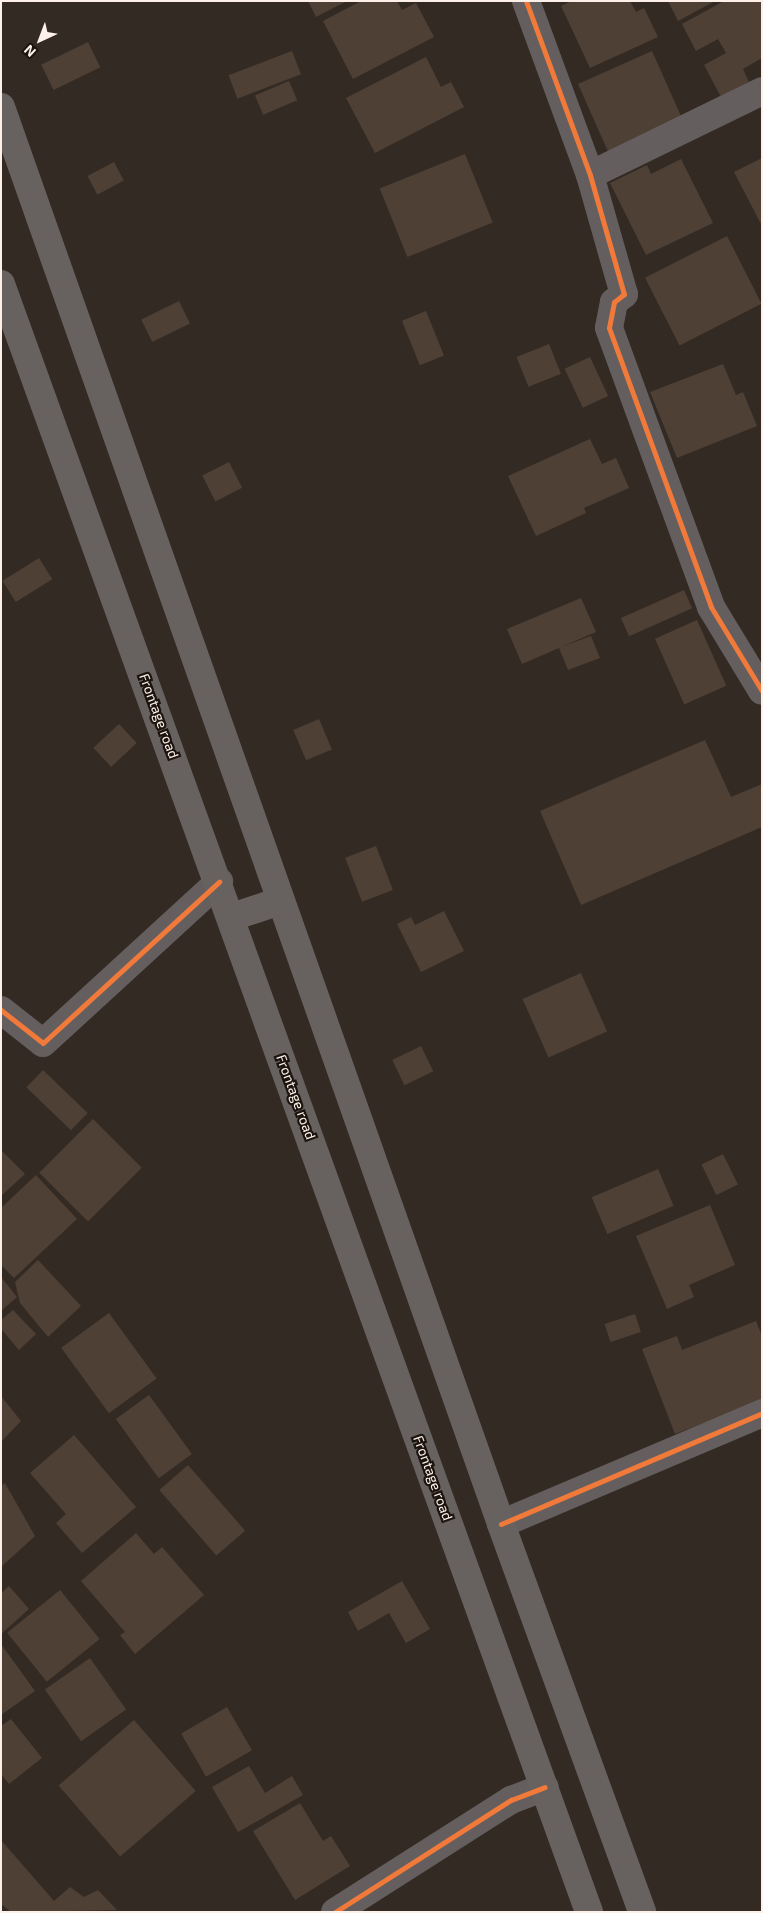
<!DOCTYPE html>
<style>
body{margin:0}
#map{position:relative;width:763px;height:1913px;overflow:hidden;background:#342a24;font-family:"Exo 2",sans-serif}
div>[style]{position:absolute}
.building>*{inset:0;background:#4e4034;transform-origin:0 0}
.street>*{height:28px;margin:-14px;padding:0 14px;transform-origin:14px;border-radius:14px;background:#645f5e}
.secondary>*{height:28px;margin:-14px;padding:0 14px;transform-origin:14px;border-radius:14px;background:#67615f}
.cycleway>*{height:5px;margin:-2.5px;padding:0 2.5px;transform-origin:2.5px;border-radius:2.5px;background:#f17a3a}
span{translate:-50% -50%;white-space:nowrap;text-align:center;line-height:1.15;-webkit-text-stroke:4.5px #1b130e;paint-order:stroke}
.street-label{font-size:14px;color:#fcf0e9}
.frame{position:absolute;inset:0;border:2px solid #fcf0e9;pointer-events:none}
.north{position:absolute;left:15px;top:15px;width:50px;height:50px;-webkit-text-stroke:4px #1b130e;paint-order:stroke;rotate:223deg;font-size:14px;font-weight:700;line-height:20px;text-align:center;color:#fcf0e9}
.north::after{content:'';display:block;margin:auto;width:18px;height:22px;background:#fcf0e9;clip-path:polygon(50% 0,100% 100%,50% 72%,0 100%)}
</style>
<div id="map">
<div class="building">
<i style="clip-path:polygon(308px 1px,347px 1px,316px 17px)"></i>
<i style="clip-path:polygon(361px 1px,397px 1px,402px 10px,416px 3px,434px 37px,353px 79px,323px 21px)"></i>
<i style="clip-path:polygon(571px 1px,630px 1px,636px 12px,644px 8px,658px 37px,590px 68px,561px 6px)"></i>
<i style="clip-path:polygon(668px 1px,715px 1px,678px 21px)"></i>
<i style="clip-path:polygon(724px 1px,762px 1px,762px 58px,743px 69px,749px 82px,721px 97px,704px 65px,726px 53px,718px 39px,696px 51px,682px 24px)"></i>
<i style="left:88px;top:42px;width:28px;height:52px;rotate:64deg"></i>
<i style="left:292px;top:51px;width:25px;height:68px;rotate:69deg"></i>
<i style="left:652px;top:51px;width:78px;height:81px;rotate:66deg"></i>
<i style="clip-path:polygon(426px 57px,441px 87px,451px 82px,464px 107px,375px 153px,346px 98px)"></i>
<i style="left:289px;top:81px;width:21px;height:37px;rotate:67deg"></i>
<i style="left:465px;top:154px;width:74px;height:92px;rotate:68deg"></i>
<i style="clip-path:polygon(762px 158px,762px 226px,734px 172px)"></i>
<i style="clip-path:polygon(681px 159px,713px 223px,646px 255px,610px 183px,647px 165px,651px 174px)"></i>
<i style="left:114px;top:162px;width:21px;height:30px;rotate:62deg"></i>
<i style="left:727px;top:236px;width:76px;height:92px;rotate:63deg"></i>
<i style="left:179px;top:301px;width:25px;height:42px;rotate:64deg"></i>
<i style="left:426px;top:311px;width:48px;height:26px;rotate:68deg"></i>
<i style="left:549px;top:344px;width:32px;height:35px;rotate:68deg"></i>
<i style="left:590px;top:357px;width:43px;height:28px;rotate:65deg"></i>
<i style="clip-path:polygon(723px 364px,736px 395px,743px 392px,757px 426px,677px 458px,650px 392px)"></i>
<i style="clip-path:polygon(590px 439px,602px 464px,616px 458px,629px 488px,584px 508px,586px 513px,536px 536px,508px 476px)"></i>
<i style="left:229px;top:462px;width:29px;height:30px;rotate:63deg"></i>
<i style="left:39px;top:558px;width:25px;height:43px;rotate:58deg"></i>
<i style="left:684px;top:590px;width:20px;height:69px;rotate:66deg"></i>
<i style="clip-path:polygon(581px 598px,596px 632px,561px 647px,591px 636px,600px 658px,568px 670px,559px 648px,522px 664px,507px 629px)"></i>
<i style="left:697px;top:620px;width:72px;height:46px;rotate:66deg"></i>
<i style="left:319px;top:719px;width:33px;height:28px;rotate:67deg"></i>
<i style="left:119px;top:724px;width:26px;height:35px;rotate:47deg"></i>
<i style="clip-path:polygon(705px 740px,731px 797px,762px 784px,762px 827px,581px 905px,540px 811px)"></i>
<i style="left:376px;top:846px;width:47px;height:33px;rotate:69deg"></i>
<i style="clip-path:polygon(444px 911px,464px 951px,421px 972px,397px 924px,411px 917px,415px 925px)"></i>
<i style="left:581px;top:973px;width:64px;height:64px;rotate:66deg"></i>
<i style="left:421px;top:1046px;width:28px;height:32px;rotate:64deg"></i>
<i style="left:43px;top:1070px;width:62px;height:24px;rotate:44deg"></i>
<i style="left:93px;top:1119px;width:69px;height:76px;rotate:45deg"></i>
<i style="clip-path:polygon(1px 1150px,25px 1174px,1px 1196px)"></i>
<i style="left:723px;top:1154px;width:34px;height:24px;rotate:64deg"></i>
<i style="left:658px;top:1169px;width:40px;height:72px;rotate:67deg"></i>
<i style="clip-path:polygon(36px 1175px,77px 1219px,14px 1278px,1px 1265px,1px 1208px)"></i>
<i style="clip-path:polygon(710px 1205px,735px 1265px,689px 1285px,694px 1297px,667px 1309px,636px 1236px)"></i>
<i style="clip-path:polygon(38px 1260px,81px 1306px,48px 1337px,20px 1303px,15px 1282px)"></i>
<i style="clip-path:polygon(1px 1277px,17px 1297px,1px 1311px)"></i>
<i style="clip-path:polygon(13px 1310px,36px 1334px,19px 1350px,1px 1329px,1px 1320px)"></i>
<i style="left:109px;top:1313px;width:81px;height:59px;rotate:54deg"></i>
<i style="left:635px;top:1314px;width:19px;height:32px;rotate:72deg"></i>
<i style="clip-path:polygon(756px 1321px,762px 1336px,762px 1401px,675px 1434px,642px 1349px,677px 1336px,682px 1350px)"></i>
<i style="left:149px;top:1395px;width:73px;height:41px;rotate:54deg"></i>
<i style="clip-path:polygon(1px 1396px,21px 1421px,1px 1442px)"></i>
<i style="clip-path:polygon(74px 1435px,136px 1507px,82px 1553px,56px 1523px,66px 1514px,30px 1473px)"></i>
<i style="left:188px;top:1465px;width:87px;height:38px;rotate:49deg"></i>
<i style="clip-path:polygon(5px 1483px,35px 1536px,1px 1567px,1px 1486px)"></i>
<i style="clip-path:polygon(136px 1533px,154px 1554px,162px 1547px,204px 1595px,135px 1654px,120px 1635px,125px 1632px,81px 1581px)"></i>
<i style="clip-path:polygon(402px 1581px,430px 1629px,406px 1643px,389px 1613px,358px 1631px,348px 1612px)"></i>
<i style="clip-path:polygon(9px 1586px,29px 1609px,1px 1634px,1px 1593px)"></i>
<i style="left:60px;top:1590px;width:63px;height:68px;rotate:51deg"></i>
<i style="clip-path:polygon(1px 1644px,35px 1691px,1px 1715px)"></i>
<i style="left:90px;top:1658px;width:63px;height:55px;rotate:55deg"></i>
<i style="left:227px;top:1707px;width:50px;height:53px;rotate:60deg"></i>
<i style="clip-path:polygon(11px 1719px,42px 1758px,9px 1784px,1px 1774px,1px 1726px)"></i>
<i style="left:134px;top:1720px;width:94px;height:100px;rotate:49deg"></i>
<i style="clip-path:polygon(249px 1766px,265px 1793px,292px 1776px,303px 1795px,238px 1832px,212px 1787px)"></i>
<i style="clip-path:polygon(300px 1803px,323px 1841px,331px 1836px,350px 1866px,295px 1900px,253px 1831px)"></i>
<i style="clip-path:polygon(1px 1840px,54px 1901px,70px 1887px,84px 1897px,98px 1890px,117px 1910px,11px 1912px,1px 1904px)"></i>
</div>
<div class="street">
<i style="left:526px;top:1px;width:185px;rotate:69.8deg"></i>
<i style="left:590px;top:175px;width:124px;rotate:74.1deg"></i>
<i style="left:624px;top:294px;width:13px;rotate:141deg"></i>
<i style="left:614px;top:302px;width:26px;rotate:101deg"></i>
<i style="left:609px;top:328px;width:297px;rotate:69.9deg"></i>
<i style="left:711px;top:607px;width:98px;rotate:58.7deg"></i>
<i style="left:590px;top:175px;width:191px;rotate:-26deg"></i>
<i style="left:1px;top:1010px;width:53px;rotate:38.2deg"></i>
<i style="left:43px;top:1043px;width:239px;rotate:-42.5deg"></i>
<i style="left:501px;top:1524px;width:284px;rotate:-23deg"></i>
<i style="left:335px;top:1912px;width:209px;rotate:-32.5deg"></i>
<i style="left:511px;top:1800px;width:36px;rotate:-21deg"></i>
</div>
<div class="secondary">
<i style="left:1px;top:107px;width:1503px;rotate:70.56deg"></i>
<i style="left:501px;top:1524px;width:413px;rotate:70deg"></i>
<i style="left:1px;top:284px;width:1731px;rotate:70.14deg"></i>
<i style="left:232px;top:917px;width:51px;rotate:-18.4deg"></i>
</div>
<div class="cycleway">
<i style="left:526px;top:1px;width:185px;rotate:69.8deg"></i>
<i style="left:590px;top:175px;width:124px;rotate:74.1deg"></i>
<i style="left:624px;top:294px;width:13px;rotate:141deg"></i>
<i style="left:614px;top:302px;width:26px;rotate:101deg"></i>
<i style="left:609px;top:328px;width:297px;rotate:69.9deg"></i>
<i style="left:711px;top:607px;width:98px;rotate:58.7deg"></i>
<i style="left:1px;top:1010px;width:53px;rotate:38.2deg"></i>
<i style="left:43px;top:1043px;width:239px;rotate:-42.5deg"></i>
<i style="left:501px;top:1524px;width:284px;rotate:-23deg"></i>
<i style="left:335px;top:1912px;width:209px;rotate:-32.5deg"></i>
<i style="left:511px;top:1800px;width:36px;rotate:-21deg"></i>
</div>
<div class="street-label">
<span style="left:159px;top:716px;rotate:70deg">Frontage road</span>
<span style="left:296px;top:1097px;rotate:70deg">Frontage road</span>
<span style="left:433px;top:1478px;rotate:70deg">Frontage road</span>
</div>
<div class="frame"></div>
<div class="north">N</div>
</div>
